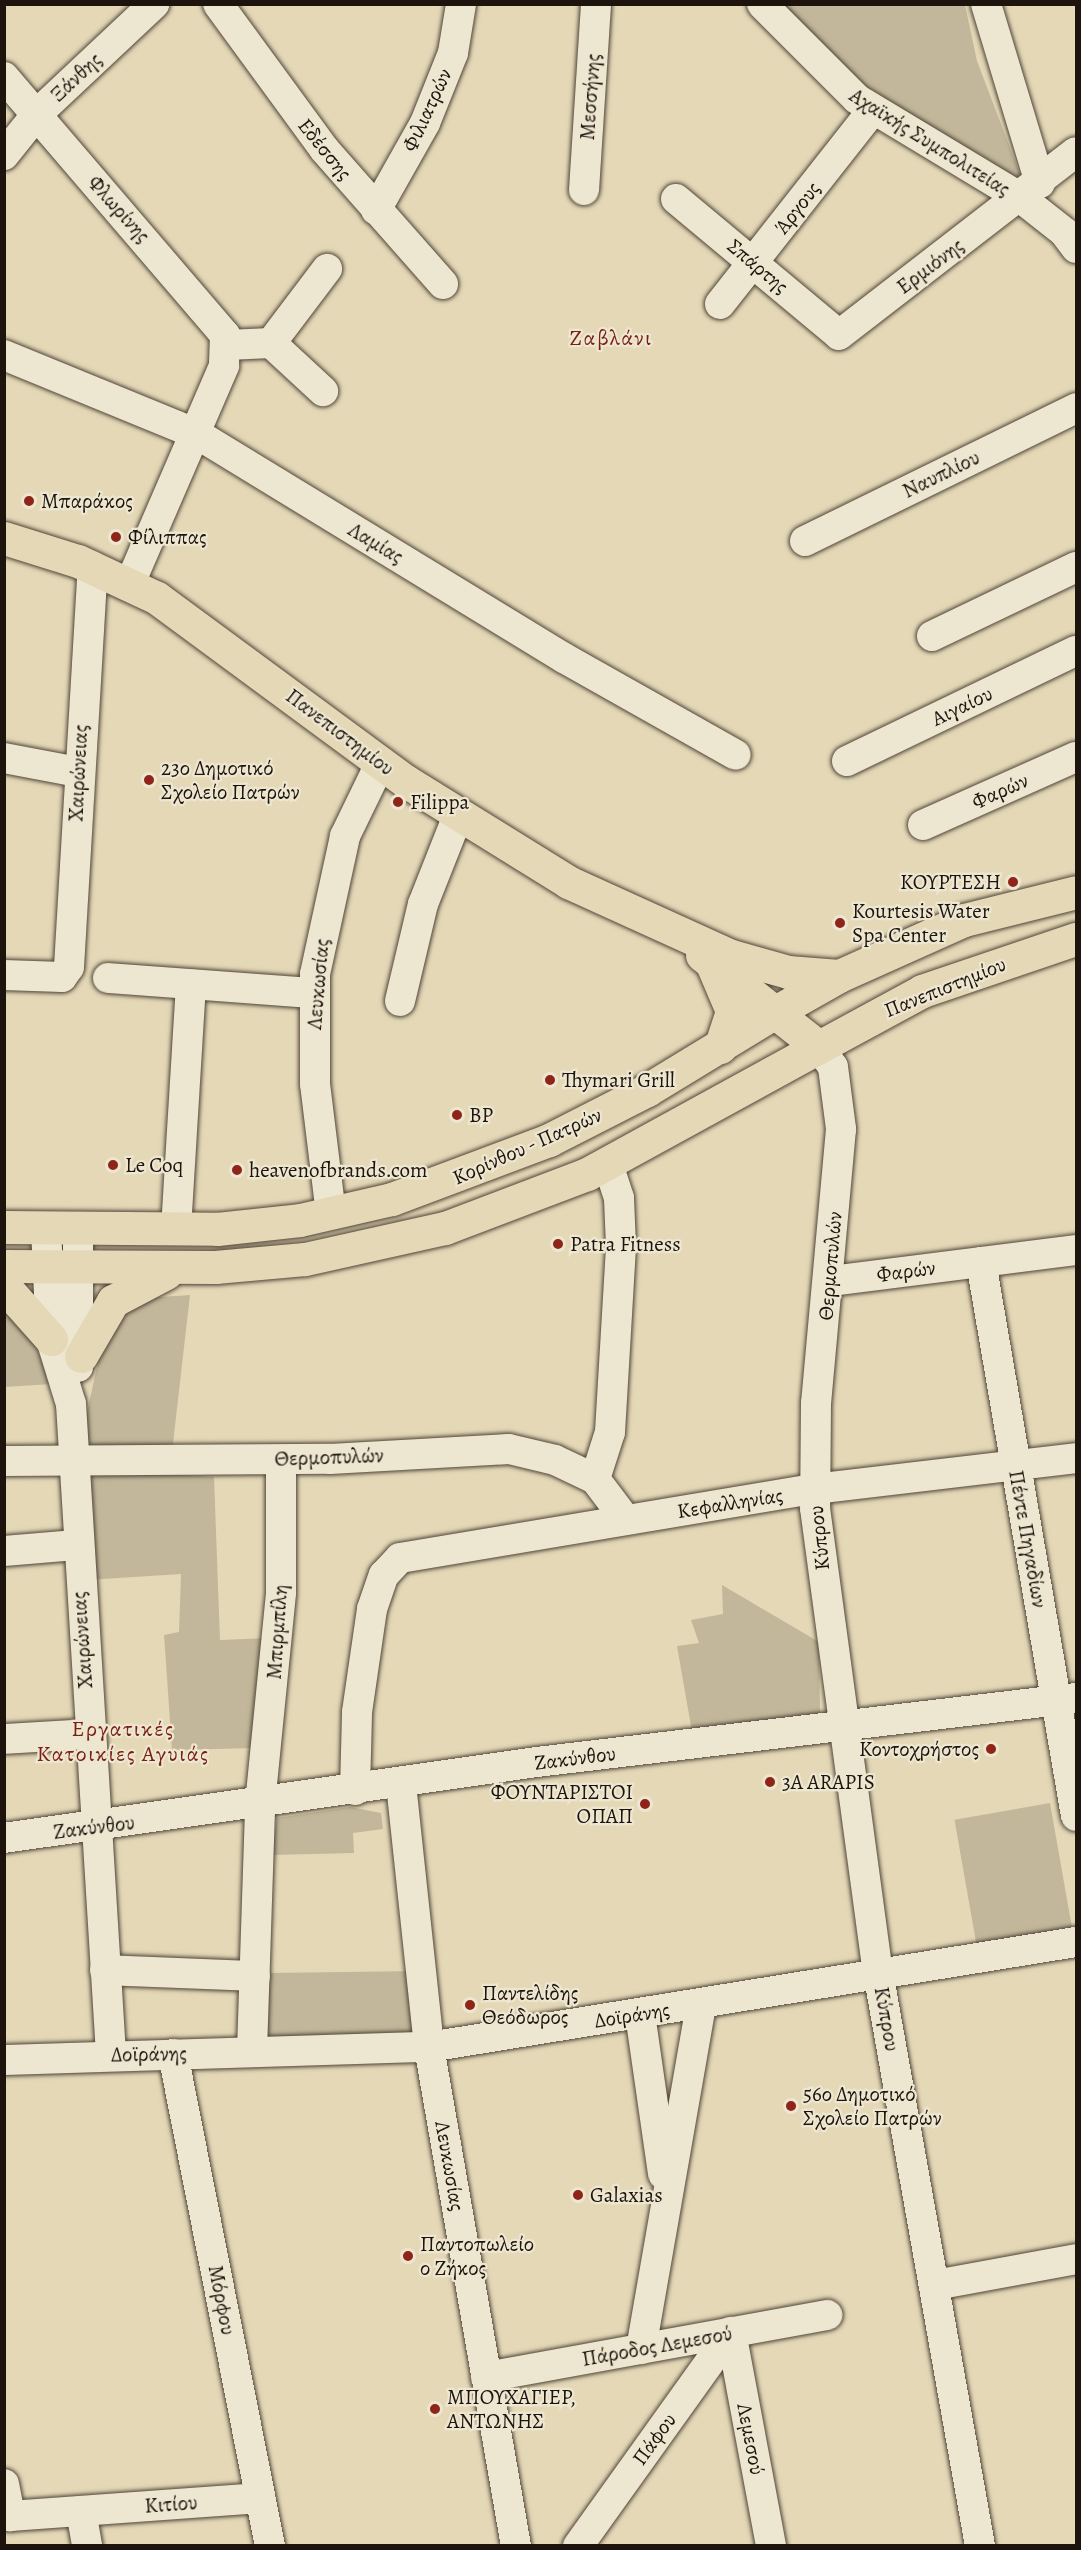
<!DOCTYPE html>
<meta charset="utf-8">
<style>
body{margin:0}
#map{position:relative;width:1081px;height:2550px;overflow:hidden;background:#e4d8b7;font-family:Alegreya,serif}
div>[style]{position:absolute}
.green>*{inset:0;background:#c2b79a;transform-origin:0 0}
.roads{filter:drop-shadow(0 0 2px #504538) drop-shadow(0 0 2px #504538)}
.minor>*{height:30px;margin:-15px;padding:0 15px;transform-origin:15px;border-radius:15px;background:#ede6d0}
.major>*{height:33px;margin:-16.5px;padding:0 16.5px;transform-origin:16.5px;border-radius:16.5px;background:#e4d8b7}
.highway>*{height:33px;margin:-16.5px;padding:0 16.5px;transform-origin:16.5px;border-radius:16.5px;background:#e4d8b7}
.dots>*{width:16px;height:16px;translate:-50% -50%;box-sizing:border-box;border:3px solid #ede6d0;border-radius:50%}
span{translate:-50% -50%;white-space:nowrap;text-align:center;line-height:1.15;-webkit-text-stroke:4.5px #ede6d0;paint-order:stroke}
.street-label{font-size:21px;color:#1e140e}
.poi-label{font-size:21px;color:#1e140e}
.left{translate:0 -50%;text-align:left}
.right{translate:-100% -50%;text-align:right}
.neighbourhood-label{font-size:22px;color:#7a1f14;letter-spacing:1.5px}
.frame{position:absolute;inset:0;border:6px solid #1e140e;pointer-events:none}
</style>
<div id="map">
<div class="green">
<i style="clip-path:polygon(769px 5px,965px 5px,977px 61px,1020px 174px,1013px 181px,894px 124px)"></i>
<i style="clip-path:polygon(190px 1295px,172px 1452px,79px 1450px,101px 1348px,119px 1314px,146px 1298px)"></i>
<i style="clip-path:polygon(4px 1307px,35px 1345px,51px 1384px,5px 1387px)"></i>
<i style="clip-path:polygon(81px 1469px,214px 1477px,220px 1640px,268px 1638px,257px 1748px,172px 1750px,164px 1635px,179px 1632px,181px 1574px,87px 1580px)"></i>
<i style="clip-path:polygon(722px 1585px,819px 1642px,820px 1719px,692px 1732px,677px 1646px,699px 1643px,691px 1620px,723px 1614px)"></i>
<i style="left:1050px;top:1803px;width:127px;height:97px;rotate:80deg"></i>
<i style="clip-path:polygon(350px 1807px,381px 1813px,383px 1829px,353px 1833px,354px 1853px,272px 1855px,277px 1818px)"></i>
<i style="clip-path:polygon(419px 1971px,429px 2047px,252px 2051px,269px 1973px)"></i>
</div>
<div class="roads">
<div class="minor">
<i style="left:218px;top:4px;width:180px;rotate:53.8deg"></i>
<i style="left:324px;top:149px;width:180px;rotate:48.6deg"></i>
<i style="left:762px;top:4px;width:134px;rotate:45deg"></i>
<i style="left:857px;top:99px;width:192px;rotate:31.1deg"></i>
<i style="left:1021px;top:198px;width:55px;rotate:38.3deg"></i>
<i style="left:1064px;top:232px;width:20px;rotate:53deg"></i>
<i style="left:986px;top:4px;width:187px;rotate:73.2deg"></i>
<i style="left:4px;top:77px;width:340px;rotate:49.4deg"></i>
<i style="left:225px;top:335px;width:31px;rotate:92deg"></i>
<i style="left:224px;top:366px;width:236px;rotate:113.4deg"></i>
<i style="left:4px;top:155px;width:53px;rotate:-51.2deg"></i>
<i style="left:37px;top:114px;width:161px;rotate:-43.2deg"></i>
<i style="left:584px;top:190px;width:186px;rotate:-86.3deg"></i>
<i style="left:676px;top:199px;width:212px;rotate:39.8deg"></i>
<i style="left:839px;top:335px;width:299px;rotate:-37.7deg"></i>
<i style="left:376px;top:210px;width:100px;rotate:-60.6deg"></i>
<i style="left:425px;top:123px;width:75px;rotate:-68.2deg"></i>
<i style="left:453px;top:53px;width:50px;rotate:-80.7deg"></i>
<i style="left:720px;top:304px;width:246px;rotate:-51.8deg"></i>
<i style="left:271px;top:343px;width:93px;rotate:-52.9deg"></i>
<i style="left:227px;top:345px;width:44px;rotate:-2.6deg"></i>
<i style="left:271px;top:343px;width:71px;rotate:42.7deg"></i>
<i style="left:4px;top:355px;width:209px;rotate:22.3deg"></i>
<i style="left:197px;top:434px;width:430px;rotate:31.4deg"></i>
<i style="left:564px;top:658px;width:197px;rotate:29.4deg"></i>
<i style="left:805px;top:541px;width:302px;rotate:-26.1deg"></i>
<i style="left:932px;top:636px;width:160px;rotate:-25.6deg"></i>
<i style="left:4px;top:758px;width:75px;rotate:10.7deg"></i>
<i style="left:847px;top:761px;width:254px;rotate:-25.7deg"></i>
<i style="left:923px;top:825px;width:167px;rotate:-24deg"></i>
<i style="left:4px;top:975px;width:58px;rotate:2deg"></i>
<i style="left:62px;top:977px;width:12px;rotate:-55deg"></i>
<i style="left:69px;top:967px;width:401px;rotate:-86.6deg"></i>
<i style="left:108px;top:978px;width:206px;rotate:4.2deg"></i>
<i style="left:400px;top:1001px;width:100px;rotate:-76.7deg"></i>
<i style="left:423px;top:904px;width:98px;rotate:-68.4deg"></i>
<i style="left:819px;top:1047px;width:24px;rotate:55deg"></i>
<i style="left:833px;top:1067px;width:63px;rotate:82.6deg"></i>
<i style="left:841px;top:1129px;width:275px;rotate:95.2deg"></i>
<i style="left:816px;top:1403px;width:105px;rotate:90.5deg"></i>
<i style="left:815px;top:1508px;width:468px;rotate:82.3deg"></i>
<i style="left:878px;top:1972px;width:583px;rotate:79.92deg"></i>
<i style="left:331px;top:1214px;width:131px;rotate:-97deg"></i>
<i style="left:315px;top:1084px;width:110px;rotate:-90deg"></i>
<i style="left:315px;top:974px;width:141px;rotate:-77.7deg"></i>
<i style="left:345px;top:836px;width:82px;rotate:-64.1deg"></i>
<i style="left:46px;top:1228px;width:111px;rotate:87.4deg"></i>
<i style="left:51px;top:1339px;width:68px;rotate:72.9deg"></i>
<i style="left:71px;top:1404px;width:652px;rotate:86.48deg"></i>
<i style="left:78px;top:1229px;width:138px;rotate:90deg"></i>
<i style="left:176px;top:1229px;width:245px;rotate:-86.5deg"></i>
<i style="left:981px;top:1262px;width:562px;rotate:80.27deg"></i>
<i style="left:831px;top:1281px;width:247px;rotate:-7.2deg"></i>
<i style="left:4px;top:1461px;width:326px;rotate:-0.4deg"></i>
<i style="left:330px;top:1459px;width:179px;rotate:-3.2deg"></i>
<i style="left:509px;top:1449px;width:47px;rotate:13.4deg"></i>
<i style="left:555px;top:1460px;width:44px;rotate:25.4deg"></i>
<i style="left:595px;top:1479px;width:51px;rotate:52.9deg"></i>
<i style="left:595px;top:1479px;width:49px;rotate:-72.3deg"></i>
<i style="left:610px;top:1432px;width:186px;rotate:-86.6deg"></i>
<i style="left:621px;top:1246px;width:48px;rotate:-92.4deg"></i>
<i style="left:619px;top:1198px;width:36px;rotate:-108deg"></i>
<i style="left:4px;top:1551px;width:72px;rotate:-4.8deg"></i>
<i style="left:4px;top:1739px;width:84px;rotate:-3.4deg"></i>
<i style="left:401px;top:1784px;width:264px;rotate:83.9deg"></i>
<i style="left:429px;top:2047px;width:507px;rotate:80.11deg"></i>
<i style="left:355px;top:1790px;width:78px;rotate:-88.5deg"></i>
<i style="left:357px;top:1712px;width:104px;rotate:-81.7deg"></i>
<i style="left:372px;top:1609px;width:36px;rotate:-71deg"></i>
<i style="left:384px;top:1575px;width:23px;rotate:-47deg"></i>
<i style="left:400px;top:1558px;width:420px;rotate:-9.5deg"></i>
<i style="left:814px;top:1489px;width:264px;rotate:-6.7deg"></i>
<i style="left:4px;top:1838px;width:538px;rotate:-8.12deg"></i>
<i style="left:537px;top:1762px;width:543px;rotate:-6.77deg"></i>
<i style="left:105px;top:1970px;width:150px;rotate:2.3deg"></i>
<i style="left:640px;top:2014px;width:162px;rotate:81.8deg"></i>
<i style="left:252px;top:2051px;width:247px;rotate:-88.1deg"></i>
<i style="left:260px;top:1804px;width:213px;rotate:-84.3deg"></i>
<i style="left:281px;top:1592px;width:132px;rotate:-90deg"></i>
<i style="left:173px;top:2054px;width:501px;rotate:78.85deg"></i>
<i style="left:4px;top:2060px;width:425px;rotate:-1.8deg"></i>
<i style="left:429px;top:2047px;width:655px;rotate:-9.22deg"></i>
<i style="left:935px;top:2285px;width:143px;rotate:-10.4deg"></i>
<i style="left:731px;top:2332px;width:218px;rotate:79.4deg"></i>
<i style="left:641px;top:2349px;width:350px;rotate:-80.1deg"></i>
<i style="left:486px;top:2377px;width:347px;rotate:-10.3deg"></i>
<i style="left:4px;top:2484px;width:33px;rotate:79deg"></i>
<i style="left:10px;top:2516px;width:251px;rotate:-4.1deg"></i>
<i style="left:81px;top:2511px;width:36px;rotate:80deg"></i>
<i style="left:578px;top:2546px;width:263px;rotate:-54.4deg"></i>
</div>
<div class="major">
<i style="left:4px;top:538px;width:77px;rotate:17.3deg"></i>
<i style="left:78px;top:561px;width:87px;rotate:25.1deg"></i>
<i style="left:157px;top:598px;width:310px;rotate:36.4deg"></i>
<i style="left:407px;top:782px;width:190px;rotate:31.8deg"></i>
<i style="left:568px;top:882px;width:179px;rotate:24.4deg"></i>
<i style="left:731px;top:956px;width:59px;rotate:15.7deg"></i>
<i style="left:788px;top:972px;width:51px;rotate:4.5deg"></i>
<i style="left:702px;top:955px;width:149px;rotate:38.2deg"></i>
<i style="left:819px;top:1047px;width:117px;rotate:-28.5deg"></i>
<i style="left:922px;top:991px;width:163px;rotate:-18.7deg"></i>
<i style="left:777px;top:1011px;width:71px;rotate:-29.4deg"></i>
<i style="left:839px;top:976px;width:137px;rotate:-24.1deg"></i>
<i style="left:964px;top:920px;width:115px;rotate:-14deg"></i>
</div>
<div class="highway">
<i style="left:712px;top:964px;width:51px;rotate:66.9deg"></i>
<i style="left:732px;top:1011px;width:38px;rotate:108deg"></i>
<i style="left:4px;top:1227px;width:213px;rotate:0.5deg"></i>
<i style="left:217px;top:1229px;width:83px;rotate:-6.2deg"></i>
<i style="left:300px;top:1220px;width:94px;rotate:-12.9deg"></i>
<i style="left:392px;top:1199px;width:168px;rotate:-20.6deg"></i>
<i style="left:549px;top:1140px;width:110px;rotate:-27deg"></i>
<i style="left:647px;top:1090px;width:152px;rotate:-31.3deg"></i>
<i style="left:4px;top:1266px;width:211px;rotate:0.3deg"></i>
<i style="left:215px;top:1267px;width:90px;rotate:-5.1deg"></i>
<i style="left:305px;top:1259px;width:143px;rotate:-12.5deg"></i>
<i style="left:445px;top:1228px;width:152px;rotate:-20.8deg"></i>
<i style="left:587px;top:1174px;width:264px;rotate:-28.7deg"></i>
<i style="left:4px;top:1286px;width:71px;rotate:48.4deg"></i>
<i style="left:81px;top:1356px;width:64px;rotate:-59.8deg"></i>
<i style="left:113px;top:1301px;width:60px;rotate:-27.8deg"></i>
</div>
</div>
<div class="dots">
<i style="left:29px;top:501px;background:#8f2418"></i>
<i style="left:116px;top:537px;background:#8f2418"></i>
<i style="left:149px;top:780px;background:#8f2418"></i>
<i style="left:398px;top:802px;background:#8f2418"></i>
<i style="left:1013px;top:882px;background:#8f2418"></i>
<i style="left:840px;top:923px;background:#8f2418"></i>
<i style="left:550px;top:1080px;background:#8f2418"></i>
<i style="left:457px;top:1115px;background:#8f2418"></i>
<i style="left:113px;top:1165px;background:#8f2418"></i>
<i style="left:237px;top:1170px;background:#8f2418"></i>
<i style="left:558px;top:1244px;background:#8f2418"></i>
<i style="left:991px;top:1749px;background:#8f2418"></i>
<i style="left:770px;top:1782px;background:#8f2418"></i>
<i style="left:645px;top:1804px;background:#8f2418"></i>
<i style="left:470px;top:2005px;background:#8f2418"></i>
<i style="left:791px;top:2106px;background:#8f2418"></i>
<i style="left:578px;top:2195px;background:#8f2418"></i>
<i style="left:408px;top:2256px;background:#8f2418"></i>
<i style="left:435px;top:2409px;background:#8f2418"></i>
</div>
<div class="street-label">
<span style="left:76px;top:77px;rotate:-43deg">Ξάνθης</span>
<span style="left:590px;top:97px;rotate:-86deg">Μεσσήνης</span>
<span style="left:427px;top:110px;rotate:-65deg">Φιλιατρών</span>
<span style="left:930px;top:142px;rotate:32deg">Αχαϊκής Συμπολιτείας</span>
<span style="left:325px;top:149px;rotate:51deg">Εδέσσης</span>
<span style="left:797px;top:208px;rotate:-52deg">Άργους</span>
<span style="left:119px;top:209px;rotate:48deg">Φλωρίνης</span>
<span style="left:758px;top:266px;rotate:40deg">Σπάρτης</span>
<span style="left:930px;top:266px;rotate:-37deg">Ερμιόνης</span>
<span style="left:941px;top:474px;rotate:-26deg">Ναυπλίου</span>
<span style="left:376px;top:543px;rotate:31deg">Λαμίας</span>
<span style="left:962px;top:706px;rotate:-26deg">Αιγαίου</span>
<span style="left:340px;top:732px;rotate:37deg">Πανεπιστημίου</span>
<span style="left:78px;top:773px;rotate:-87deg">Χαιρώνειας</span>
<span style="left:1000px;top:791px;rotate:-24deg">Φαρών</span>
<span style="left:318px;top:984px;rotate:-85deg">Λευκωσίας</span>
<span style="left:945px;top:987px;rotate:-22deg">Πανεπιστημίου</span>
<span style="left:527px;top:1146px;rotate:-24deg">Κορίνθου - Πατρών</span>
<span style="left:830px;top:1266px;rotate:-85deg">Θερμοπυλών</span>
<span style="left:906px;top:1271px;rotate:-7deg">Φαρών</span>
<span style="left:329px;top:1457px;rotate:-2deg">Θερμοπυλών</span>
<span style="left:730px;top:1503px;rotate:-9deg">Κεφαλληνίας</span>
<span style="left:819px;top:1538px;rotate:-96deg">Κύπρου</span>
<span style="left:1028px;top:1539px;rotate:80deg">Πέντε Πηγαδίων</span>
<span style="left:277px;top:1632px;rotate:-86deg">Μπιρμπίλη</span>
<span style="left:82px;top:1640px;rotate:-94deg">Χαιρώνειας</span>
<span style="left:575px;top:1758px;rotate:-7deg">Ζακύνθου</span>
<span style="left:94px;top:1827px;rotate:-7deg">Ζακύνθου</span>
<span style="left:632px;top:2015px;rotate:-9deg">Δοϊράνης</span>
<span style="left:887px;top:2019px;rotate:80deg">Κύπρου</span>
<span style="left:149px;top:2054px;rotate:-1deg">Δοϊράνης</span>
<span style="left:450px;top:2166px;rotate:80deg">Λευκωσίας</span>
<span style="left:222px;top:2300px;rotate:79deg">Μόρφου</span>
<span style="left:657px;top:2346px;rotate:-10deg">Πάροδος Λεμεσού</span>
<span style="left:654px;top:2439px;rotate:-54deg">Πάφου</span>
<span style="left:751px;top:2439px;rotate:79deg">Λεμεσού</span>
<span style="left:171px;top:2504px;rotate:-4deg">Κιτίου</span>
</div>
<div class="poi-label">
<span class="left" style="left:41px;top:501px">Μπαράκος</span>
<span class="left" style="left:128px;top:537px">Φίλιππας</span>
<span class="left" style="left:161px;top:780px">23ο Δημοτικό<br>Σχολείο Πατρών</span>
<span class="left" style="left:410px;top:802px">Filippa</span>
<span class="right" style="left:1001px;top:882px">ΚΟΥΡΤΕΣΗ</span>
<span class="left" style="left:852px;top:923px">Kourtesis Water<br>Spa Center</span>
<span class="left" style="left:562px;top:1080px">Thymari Grill</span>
<span class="left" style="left:469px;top:1115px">BP</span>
<span class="left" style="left:125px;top:1165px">Le Coq</span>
<span class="left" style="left:249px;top:1170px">heavenofbrands.com</span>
<span class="left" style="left:570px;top:1244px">Patra Fitness</span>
<span class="right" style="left:979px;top:1749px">Κοντοχρήστος</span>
<span class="left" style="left:782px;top:1782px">3A ARAPIS</span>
<span class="right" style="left:633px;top:1804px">ΦΟΥΝΤΑΡΙΣΤΟΙ<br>ΟΠΑΠ</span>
<span class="left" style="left:482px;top:2005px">Παντελίδης<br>Θεόδωρος</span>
<span class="left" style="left:803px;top:2106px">56ο Δημοτικό<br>Σχολείο Πατρών</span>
<span class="left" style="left:590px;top:2195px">Galaxias</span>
<span class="left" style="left:420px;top:2256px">Παντοπωλείο<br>ο Ζήκος</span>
<span class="left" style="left:447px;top:2409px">ΜΠΟΥΧΑΓΙΕΡ,<br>ΑΝΤΩΝΗΣ</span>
</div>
<div class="neighbourhood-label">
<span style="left:611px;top:339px">Ζαβλάνι</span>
<span style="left:123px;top:1742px">Εργατικές<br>Κατοικίες Αγυιάς</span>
</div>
<div class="frame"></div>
</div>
